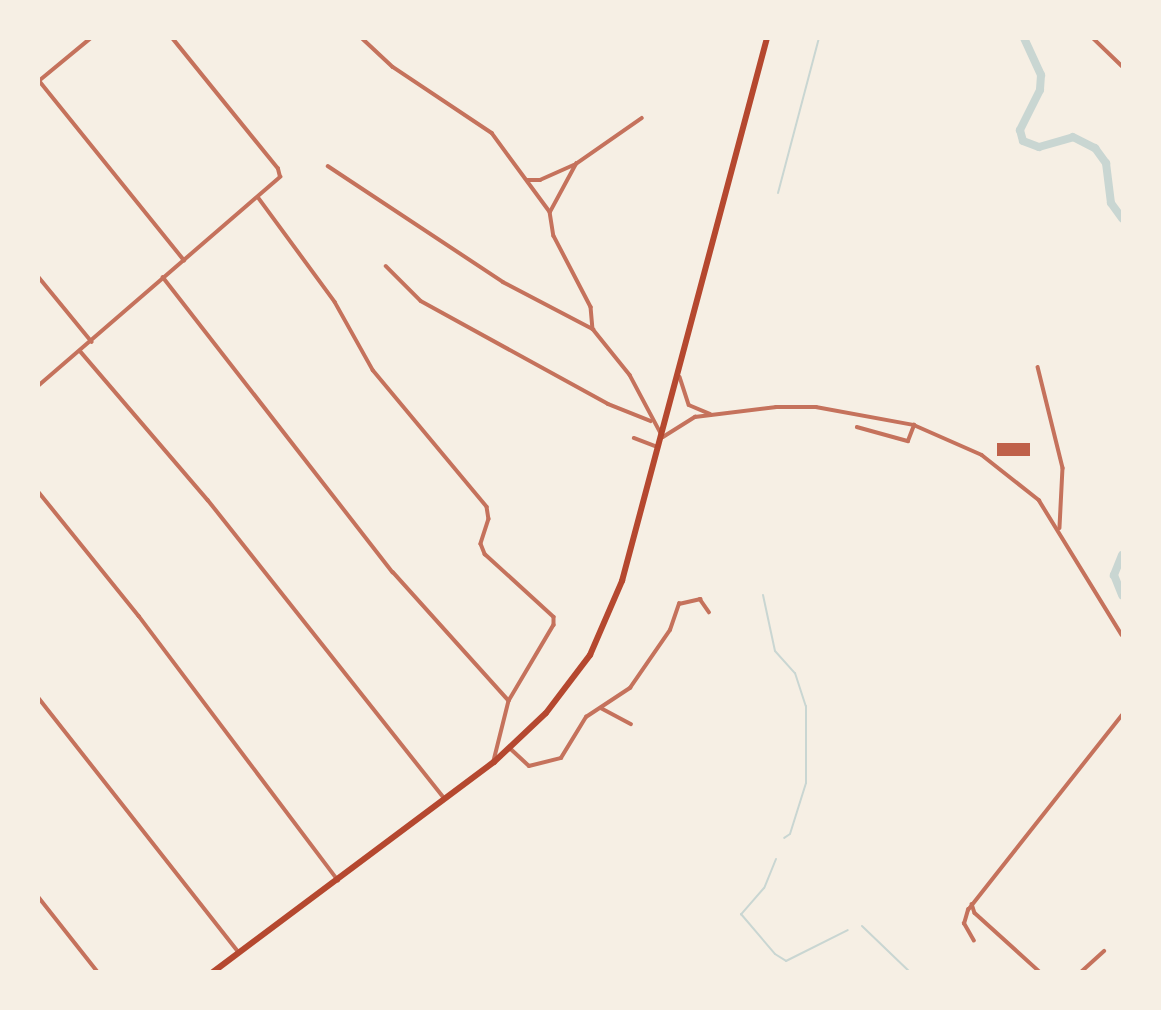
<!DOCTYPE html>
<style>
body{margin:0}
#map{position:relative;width:1161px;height:1010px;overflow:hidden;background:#f6efe4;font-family:"Golos Text",sans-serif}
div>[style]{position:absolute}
.stream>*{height:2px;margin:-1px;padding:0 1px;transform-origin:1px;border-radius:1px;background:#c9d6d2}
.canal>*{height:8px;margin:-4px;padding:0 4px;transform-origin:4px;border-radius:4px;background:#c9d6d2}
.building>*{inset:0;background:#bf614a;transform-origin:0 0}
.minor>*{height:3.5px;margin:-1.75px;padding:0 1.75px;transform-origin:1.75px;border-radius:1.75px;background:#c5725c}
.trunk>*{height:6px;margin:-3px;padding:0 3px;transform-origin:3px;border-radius:3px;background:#b5482f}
span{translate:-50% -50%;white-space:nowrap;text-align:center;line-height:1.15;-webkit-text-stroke:5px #f6efe4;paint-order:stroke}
.frame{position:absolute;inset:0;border:40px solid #f6efe4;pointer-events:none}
</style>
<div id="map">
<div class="stream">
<i style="left:1122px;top:38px;width:1px;rotate:90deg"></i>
<i style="left:778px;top:193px;width:160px;rotate:-75.2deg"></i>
<i style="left:763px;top:595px;width:57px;rotate:77.9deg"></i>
<i style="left:775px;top:651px;width:30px;rotate:48deg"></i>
<i style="left:795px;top:673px;width:35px;rotate:72deg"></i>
<i style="left:806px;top:706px;width:77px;rotate:90deg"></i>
<i style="left:806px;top:783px;width:53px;rotate:107.4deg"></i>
<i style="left:790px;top:834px;width:7px;rotate:146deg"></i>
<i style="left:776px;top:859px;width:31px;rotate:112deg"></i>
<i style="left:764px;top:888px;width:35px;rotate:131deg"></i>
<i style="left:741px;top:914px;width:52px;rotate:49.6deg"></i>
<i style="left:775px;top:954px;width:13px;rotate:32deg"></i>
<i style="left:786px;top:961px;width:69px;rotate:-26.6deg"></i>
<i style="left:862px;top:926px;width:66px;rotate:43.8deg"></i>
</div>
<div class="canal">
<i style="left:1024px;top:38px;width:41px;rotate:65.3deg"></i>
<i style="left:1041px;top:75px;width:15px;rotate:94deg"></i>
<i style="left:1040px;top:90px;width:45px;rotate:116.6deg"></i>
<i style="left:1020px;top:130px;width:11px;rotate:75deg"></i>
<i style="left:1023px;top:141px;width:17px;rotate:21deg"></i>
<i style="left:1039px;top:147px;width:35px;rotate:-16deg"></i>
<i style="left:1073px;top:137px;width:25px;rotate:27deg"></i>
<i style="left:1095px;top:148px;width:19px;rotate:54deg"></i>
<i style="left:1106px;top:163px;width:40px;rotate:82.9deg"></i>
<i style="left:1111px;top:203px;width:19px;rotate:54deg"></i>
<i style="left:1122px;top:555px;width:22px;rotate:112deg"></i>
<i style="left:1114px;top:575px;width:22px;rotate:68deg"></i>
</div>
<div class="building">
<i style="left:997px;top:443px;width:33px;height:13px"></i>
</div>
<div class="minor">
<i style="left:362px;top:38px;width:42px;rotate:43.1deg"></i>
<i style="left:393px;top:67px;width:119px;rotate:33.7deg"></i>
<i style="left:492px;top:133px;width:98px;rotate:53.7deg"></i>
<i style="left:550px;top:212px;width:24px;rotate:81deg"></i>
<i style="left:554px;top:236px;width:80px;rotate:62.5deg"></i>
<i style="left:591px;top:307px;width:22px;rotate:85deg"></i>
<i style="left:1093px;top:38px;width:40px;rotate:44deg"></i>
<i style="left:38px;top:79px;width:233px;rotate:51.1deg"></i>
<i style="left:40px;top:80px;width:66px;rotate:-39.5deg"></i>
<i style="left:328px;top:166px;width:210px;rotate:33.5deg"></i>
<i style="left:503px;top:282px;width:102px;rotate:27.6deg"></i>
<i style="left:593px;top:329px;width:59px;rotate:51.2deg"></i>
<i style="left:630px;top:375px;width:70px;rotate:62deg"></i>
<i style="left:663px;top:437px;width:38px;rotate:-32deg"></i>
<i style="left:695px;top:417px;width:82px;rotate:-7deg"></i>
<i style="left:776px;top:407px;width:40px"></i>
<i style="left:816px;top:407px;width:100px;rotate:10.4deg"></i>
<i style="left:914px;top:425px;width:74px;rotate:23.8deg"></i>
<i style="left:982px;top:455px;width:73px;rotate:38.3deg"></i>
<i style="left:1039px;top:500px;width:158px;rotate:58.4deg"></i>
<i style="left:527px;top:180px;width:13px"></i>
<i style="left:540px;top:180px;width:37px;rotate:-24deg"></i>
<i style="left:258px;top:197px;width:130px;rotate:53.7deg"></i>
<i style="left:335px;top:302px;width:78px;rotate:60.8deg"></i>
<i style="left:373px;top:370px;width:178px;rotate:50.2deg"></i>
<i style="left:487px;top:507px;width:12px;rotate:81deg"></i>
<i style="left:489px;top:519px;width:26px;rotate:108deg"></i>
<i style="left:481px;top:544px;width:11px;rotate:68deg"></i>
<i style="left:485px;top:554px;width:93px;rotate:42.4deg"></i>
<i style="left:554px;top:617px;width:8px;rotate:90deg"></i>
<i style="left:554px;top:625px;width:88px;rotate:120.6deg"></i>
<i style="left:509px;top:701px;width:62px;rotate:104deg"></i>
<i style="left:550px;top:212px;width:55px;rotate:-61.6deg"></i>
<i style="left:576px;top:164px;width:80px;rotate:-34.9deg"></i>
<i style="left:386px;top:266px;width:49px;rotate:45deg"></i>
<i style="left:421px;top:301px;width:213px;rotate:28.8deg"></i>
<i style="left:608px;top:404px;width:46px;rotate:21.6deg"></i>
<i style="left:38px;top:276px;width:85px;rotate:50.7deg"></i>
<i style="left:163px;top:277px;width:374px;rotate:52.1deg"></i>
<i style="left:393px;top:572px;width:173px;rotate:48deg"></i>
<i style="left:81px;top:352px;width:195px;rotate:49.4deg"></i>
<i style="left:208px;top:500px;width:380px;rotate:51.6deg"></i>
<i style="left:1038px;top:367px;width:104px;rotate:76.1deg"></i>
<i style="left:1063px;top:468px;width:60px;rotate:92.9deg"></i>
<i style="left:680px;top:377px;width:29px;rotate:72deg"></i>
<i style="left:689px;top:405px;width:23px;rotate:23deg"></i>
<i style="left:38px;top:386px;width:320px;rotate:-40.8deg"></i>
<i style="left:280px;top:177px;width:8px;rotate:-104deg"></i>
<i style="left:278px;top:169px;width:169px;rotate:-129deg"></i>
<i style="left:857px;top:427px;width:53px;rotate:15.4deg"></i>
<i style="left:908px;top:441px;width:17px;rotate:-69deg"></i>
<i style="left:634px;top:438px;width:26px;rotate:21deg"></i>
<i style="left:38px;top:491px;width:161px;rotate:51.1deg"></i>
<i style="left:139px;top:616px;width:331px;rotate:53deg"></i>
<i style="left:38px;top:697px;width:325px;rotate:51.8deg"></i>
<i style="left:601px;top:708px;width:34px;rotate:28deg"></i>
<i style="left:510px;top:748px;width:26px;rotate:43deg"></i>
<i style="left:529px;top:766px;width:33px;rotate:-14deg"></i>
<i style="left:561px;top:758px;width:48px;rotate:-58.6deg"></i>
<i style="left:586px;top:717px;width:53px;rotate:-33.4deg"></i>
<i style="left:630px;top:688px;width:70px;rotate:-55.4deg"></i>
<i style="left:670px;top:630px;width:28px;rotate:-71deg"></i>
<i style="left:679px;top:604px;width:22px;rotate:-13deg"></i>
<i style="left:700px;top:599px;width:16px;rotate:55deg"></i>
<i style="left:38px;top:896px;width:97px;rotate:51.7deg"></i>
<i style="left:972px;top:904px;width:9px;rotate:72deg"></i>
<i style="left:975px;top:913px;width:88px;rotate:42.2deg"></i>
<i style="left:974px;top:941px;width:20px;rotate:-120deg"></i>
<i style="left:964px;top:924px;width:15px;rotate:-74deg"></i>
<i style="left:968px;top:910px;width:248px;rotate:-51.7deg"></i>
<i style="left:1081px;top:972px;width:31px;rotate:-42deg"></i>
</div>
<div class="trunk">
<i style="left:213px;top:972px;width:351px;rotate:-36.8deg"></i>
<i style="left:494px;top:762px;width:71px;rotate:-43.3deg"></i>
<i style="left:546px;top:713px;width:73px;rotate:-52.8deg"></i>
<i style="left:590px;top:655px;width:81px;rotate:-66.6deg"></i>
<i style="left:622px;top:581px;width:562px;rotate:-75.05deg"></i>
</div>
<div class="frame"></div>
</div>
